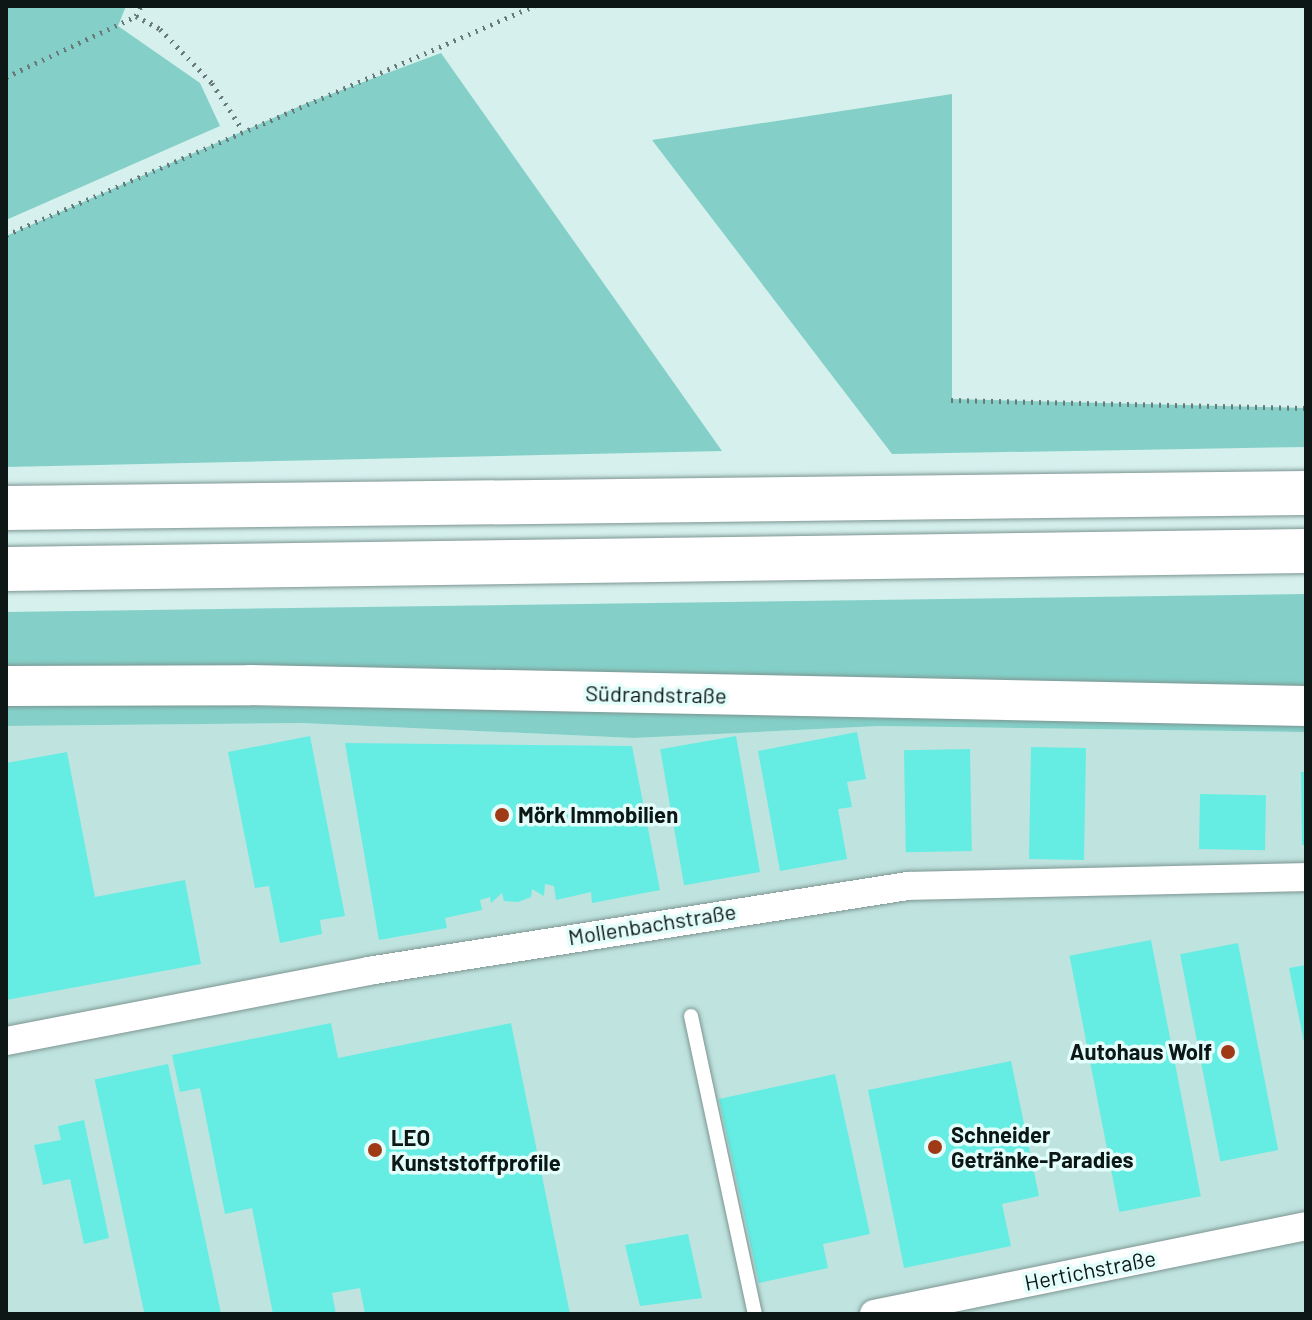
<!DOCTYPE html>
<meta charset="utf-8">
<style>
body{margin:0}
#map{position:relative;width:1312px;height:1320px;overflow:hidden;background:#d5f0ed;font-family:Barlow,sans-serif}
div>[style]{position:absolute}
.built>*{inset:0;background:#bfe3df}
.green>*{inset:0;background:#84d0c8}
.building>*{inset:0;background:#65ede3;transform-origin:0 0}
.path>*{height:5px;margin-top:-2.5px;transform-origin:0;background:repeating-linear-gradient(90deg,#687977 0 2px,transparent 0 8px)}
.roads{filter:drop-shadow(0 0 2px #7d9592) drop-shadow(0 0 2px #7d9592)}
.service>*{height:14px;margin:-7px;padding:0 7px;transform-origin:7px;border-radius:7px;background:#fff}
.minor>*{height:28px;margin:-14px;padding:0 14px;transform-origin:14px;border-radius:14px;background:#fff}
.secondary>*{height:40px;margin:-20px;padding:0 20px;transform-origin:20px;border-radius:20px;background:#fff}
.motorway>*{height:44px;margin:-22px;padding:0 22px;transform-origin:22px;border-radius:22px;background:#fff}
.dots>*{width:22px;height:22px;translate:-50% -50%;box-sizing:border-box;border:4px solid #e2fdfa;border-radius:50%}
span{translate:-50% -50%;white-space:nowrap;text-align:center;line-height:1.15;-webkit-text-stroke:7px #e2fdfa;paint-order:stroke}
.street-label{font-size:22px;color:#0d1716}
.poi-label{font-size:22px;color:#0d1716;font-weight:700}
.left{translate:0 -50%;text-align:left}
.right{translate:-100% -50%;text-align:right}
.frame{position:absolute;inset:0;border:8px solid #0d1716;pointer-events:none}
</style>
<div id="map">
<div class="built">
<i style="clip-path:polygon(302px 723px,634px 738px,879px 726px,1306px 732px,1306px 1314px,6px 1314px,6px 726px)"></i>
</div>
<div class="green">
<i style="clip-path:polygon(6px 6px,126px 6px,118px 26px,200px 83px,220px 126px,6px 220px)"></i>
<i style="clip-path:polygon(441px 53px,722px 451px,6px 467px,6px 236px,307px 103px)"></i>
<i style="clip-path:polygon(952px 94px,952px 399px,1306px 408px,1306px 447px,892px 454px,652px 140px)"></i>
<i style="clip-path:polygon(1306px 594px,1306px 694px,6px 673px,6px 612px)"></i>
<i style="clip-path:polygon(6px 703px,1306px 720px,1306px 732px,879px 726px,634px 738px,302px 723px,6px 726px)"></i>
</div>
<div class="building">
<i style="clip-path:polygon(857px 732px,866px 779px,847px 782px,852px 807px,838px 809px,847px 859px,780px 871px,758px 751px)"></i>
<i style="clip-path:polygon(310px 736px,345px 916px,320px 920px,322px 934px,280px 943px,269px 886px,255px 888px,228px 752px)"></i>
<i style="left:736px;top:736px;width:138px;height:77px;rotate:80deg"></i>
<i style="clip-path:polygon(345px 743px,632px 746px,660px 890px,592px 903px,591px 892px,556px 900px,554px 886px,545px 884px,544px 896px,532px 889px,531px 897px,518px 902px,504px 901px,502px 893px,491px 903px,490px 897px,480px 900px,482px 910px,445px 918px,447px 928px,379px 940px)"></i>
<i style="left:1031px;top:747px;width:55px;height:112px;rotate:1deg"></i>
<i style="left:970px;top:749px;width:102px;height:66px;rotate:89deg"></i>
<i style="clip-path:polygon(67px 752px,95px 897px,185px 880px,201px 964px,6px 1000px,6px 763px)"></i>
<i style="clip-path:polygon(1301px 772px,1306px 772px,1306px 845px,1302px 845px)"></i>
<i style="left:1200px;top:794px;width:66px;height:55px;rotate:1deg"></i>
<i style="left:1151px;top:940px;width:261px;height:83px;rotate:79deg"></i>
<i style="left:1238px;top:943px;width:211px;height:59px;rotate:79deg"></i>
<i style="clip-path:polygon(1306px 965px,1306px 1047px,1305px 1047px,1289px 968px)"></i>
<i style="clip-path:polygon(331px 1023px,338px 1058px,511px 1023px,570px 1314px,365px 1314px,360px 1288px,332px 1293px,336px 1314px,273px 1314px,252px 1208px,225px 1214px,200px 1088px,180px 1092px,172px 1055px)"></i>
<i style="clip-path:polygon(1011px 1061px,1039px 1196px,1002px 1204px,1011px 1246px,904px 1268px,868px 1090px)"></i>
<i style="left:168px;top:1064px;width:255px;height:75px;rotate:78deg"></i>
<i style="clip-path:polygon(835px 1074px,870px 1234px,823px 1244px,828px 1268px,759px 1283px,719px 1099px)"></i>
<i style="clip-path:polygon(84px 1120px,109px 1238px,84px 1244px,70px 1179px,43px 1185px,34px 1145px,61px 1140px,58px 1126px)"></i>
<i style="clip-path:polygon(688px 1234px,702px 1298px,640px 1306px,625px 1245px)"></i>
</div>
<div class="path">
<i style="left:136px;top:16px;width:11px;rotate:-63deg"></i>
<i style="left:6px;top:77px;width:144px;rotate:-25.1deg"></i>
<i style="left:136px;top:16px;width:27px;rotate:28deg"></i>
<i style="left:160px;top:29px;width:75px;rotate:46.1deg"></i>
<i style="left:212px;top:83px;width:55px;rotate:56.9deg"></i>
<i style="left:6px;top:235px;width:576px;rotate:-23.45deg"></i>
<i style="left:951px;top:400px;width:355px;rotate:1.3deg"></i>
</div>
<div class="roads">
<div class="service">
<i style="left:691px;top:1016px;width:305px;rotate:77.9deg"></i>
</div>
<div class="minor">
<i style="left:6px;top:1041px;width:369px;rotate:-10.9deg"></i>
<i style="left:368px;top:971px;width:547px;rotate:-8.95deg"></i>
<i style="left:908px;top:886px;width:398px;rotate:-1.3deg"></i>
<i style="left:874px;top:1314px;width:441px;rotate:-11.5deg"></i>
</div>
<div class="secondary">
<i style="left:6px;top:686px;width:244px;rotate:-0.2deg"></i>
<i style="left:250px;top:685px;width:1056px;rotate:1.14deg"></i>
</div>
<div class="motorway">
<i style="left:6px;top:508px;width:1300px;rotate:-0.66deg"></i>
<i style="left:6px;top:569px;width:1300px;rotate:-0.79deg"></i>
</div>
</div>
<div class="dots">
<i style="left:502px;top:815px;background:#a03915"></i>
<i style="left:1228px;top:1052px;background:#a03915"></i>
<i style="left:935px;top:1147px;background:#a03915"></i>
<i style="left:375px;top:1150px;background:#a03915"></i>
</div>
<div class="street-label">
<span style="left:656px;top:694px;rotate:1deg">Südrandstraße</span>
<span style="left:652px;top:924px;rotate:-9deg">Mollenbachstraße</span>
<span style="left:1090px;top:1270px;rotate:-11deg">Hertichstraße</span>
</div>
<div class="poi-label">
<span class="left" style="left:518px;top:815px">Mörk Immobilien</span>
<span class="right" style="left:1212px;top:1052px">Autohaus Wolf</span>
<span class="left" style="left:951px;top:1147px">Schneider<br>Getränke-Paradies</span>
<span class="left" style="left:391px;top:1150px">LEO<br>Kunststoffprofile</span>
</div>
<div class="frame"></div>
</div>
